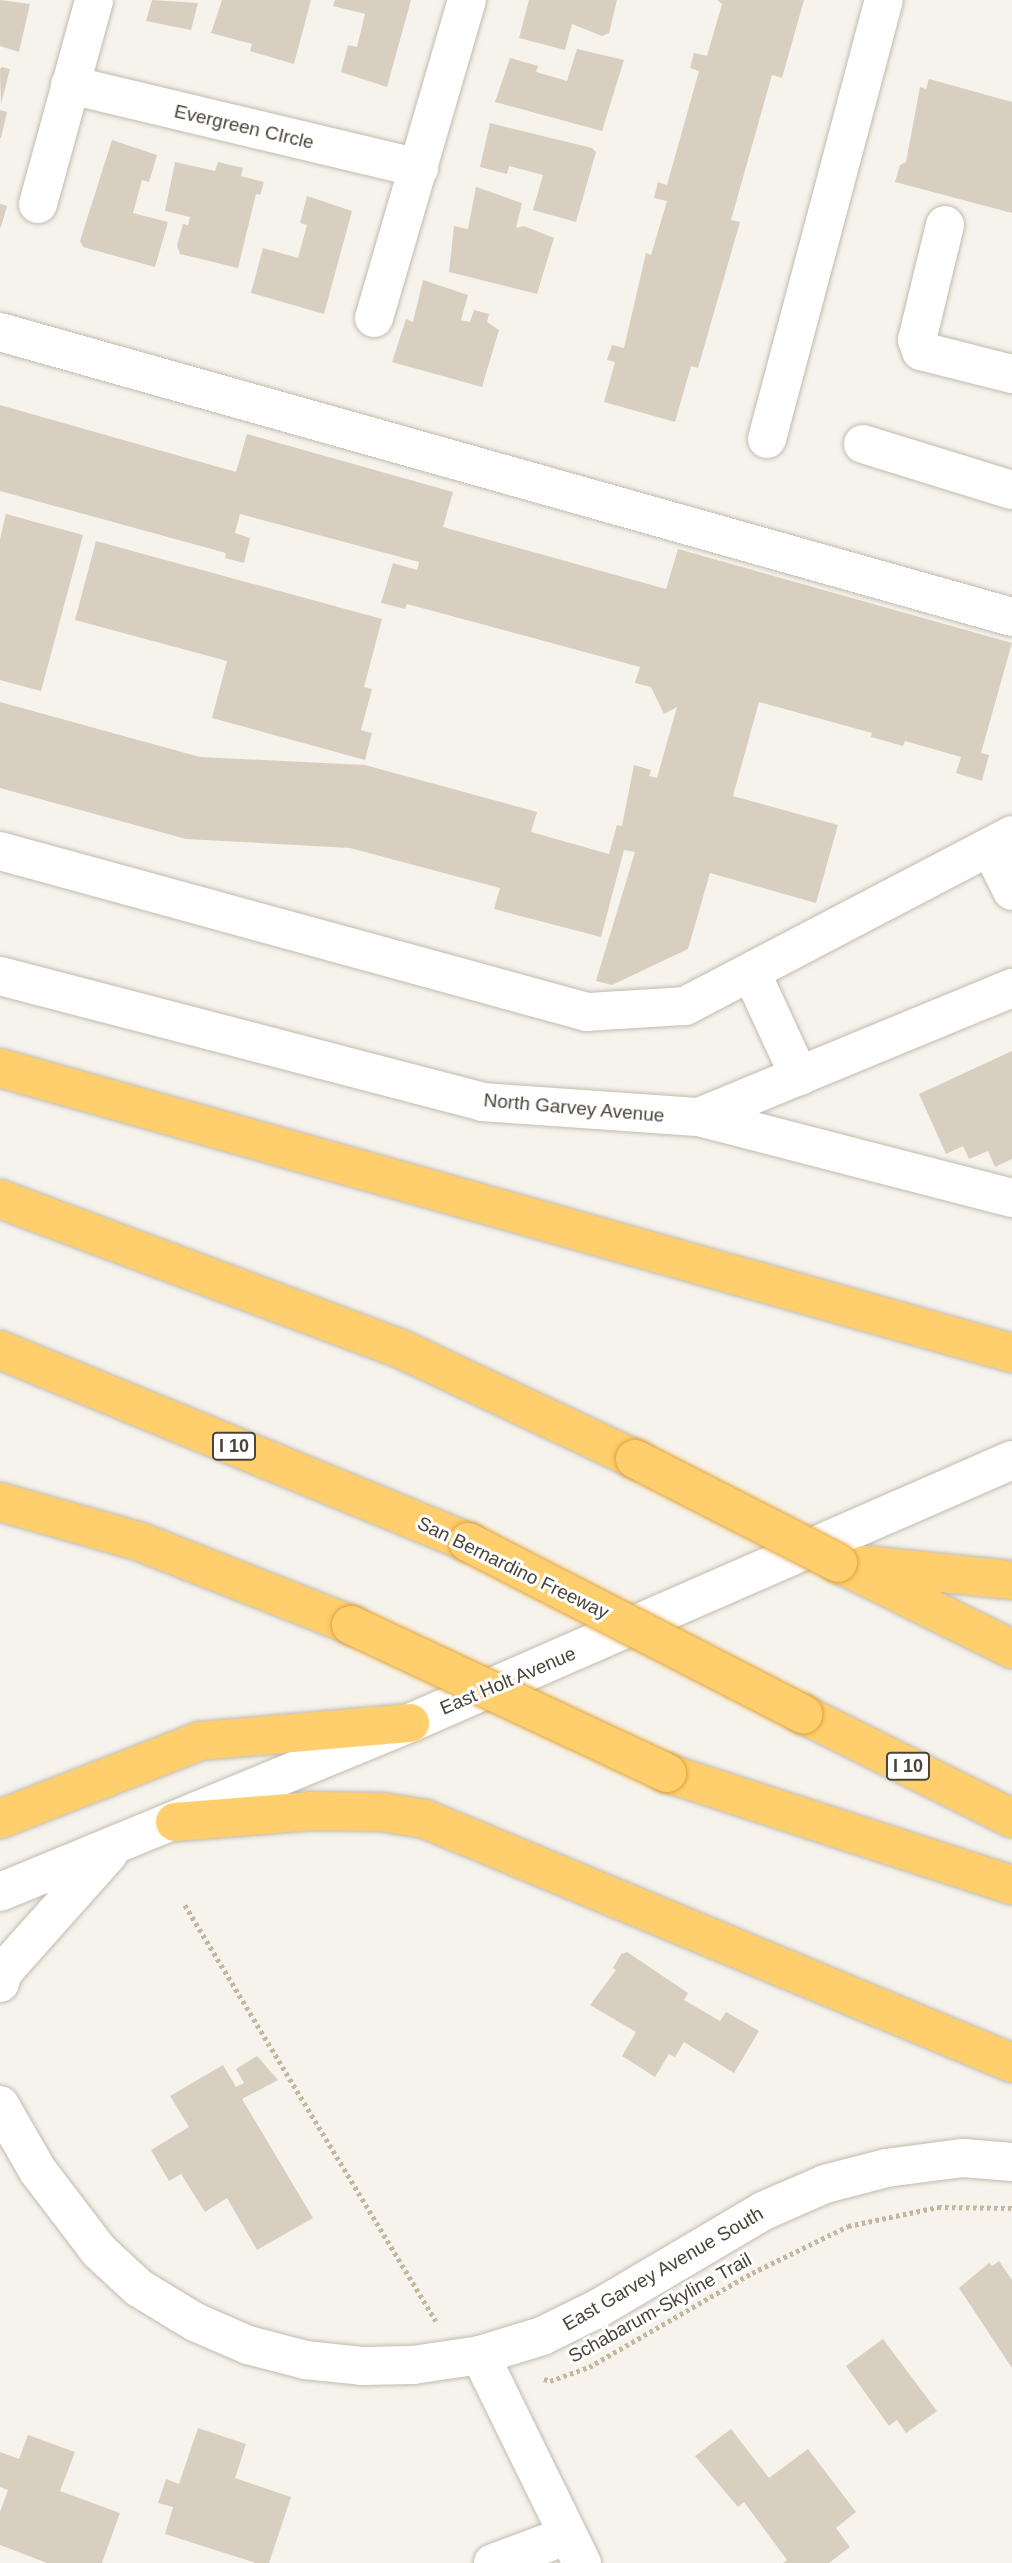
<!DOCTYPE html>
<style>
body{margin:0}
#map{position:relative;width:1012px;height:2563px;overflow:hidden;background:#f6f3ec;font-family:Helvetica,sans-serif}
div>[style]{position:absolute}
.building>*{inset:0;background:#d8cfc1}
.path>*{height:4.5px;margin-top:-2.25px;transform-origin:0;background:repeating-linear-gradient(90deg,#c4b79f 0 3.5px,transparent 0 7px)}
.roads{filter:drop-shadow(0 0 2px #c2bbae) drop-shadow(0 0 2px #c2bbae)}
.minor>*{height:38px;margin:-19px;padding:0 19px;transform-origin:19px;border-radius:19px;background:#fff}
.highway>*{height:38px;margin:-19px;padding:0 19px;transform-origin:19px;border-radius:19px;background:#ffcf6e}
.bridges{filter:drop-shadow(0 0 2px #e0a43c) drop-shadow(0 0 2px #e0a43c)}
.highway-bridge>*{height:38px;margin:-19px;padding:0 19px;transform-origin:19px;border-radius:19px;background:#ffcf6e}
span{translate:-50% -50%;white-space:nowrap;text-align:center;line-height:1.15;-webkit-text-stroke:6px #fff;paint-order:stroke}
.shield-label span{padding:2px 5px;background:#fff;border:2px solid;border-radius:5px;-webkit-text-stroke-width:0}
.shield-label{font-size:18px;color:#4b4439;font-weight:700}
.street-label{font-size:19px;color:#4b4439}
</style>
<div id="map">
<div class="building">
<i style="clip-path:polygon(0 0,30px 4px,19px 52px,0 46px)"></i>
<i style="clip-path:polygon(152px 0,198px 3px,191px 30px,146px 21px)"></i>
<i style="clip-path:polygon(222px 0,311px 0,294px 64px,250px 51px,252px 44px,211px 33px)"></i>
<i style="clip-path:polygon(335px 0,411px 0,387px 87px,341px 72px,348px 45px,357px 47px,365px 14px,333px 6px)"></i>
<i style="clip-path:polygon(529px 0,617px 0,609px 33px,602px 36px,572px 24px,565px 50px,519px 38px)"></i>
<i style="clip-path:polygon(717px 0,804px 0,782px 78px,772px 75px,731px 220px,740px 222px,698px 368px,691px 366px,675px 422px,604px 402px,615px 362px,607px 360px,612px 345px,624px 348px,646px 253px,651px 255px,667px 201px,654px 198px,658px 182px,667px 185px,699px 71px,690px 68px,694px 53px,707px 56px,722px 4px)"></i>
<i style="clip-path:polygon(577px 49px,624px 60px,602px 131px,495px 102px,510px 58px,538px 66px,536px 72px,567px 81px)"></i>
<i style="clip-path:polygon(2px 67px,10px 69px,1px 104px,0 69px)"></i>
<i style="clip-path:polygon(929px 79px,1012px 102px,1012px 213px,895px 182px,900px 165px,906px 162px,920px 87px,926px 89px)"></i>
<i style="clip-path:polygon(0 110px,7px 112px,1px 138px,0 138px)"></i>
<i style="clip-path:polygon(490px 123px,592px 148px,596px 152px,576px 222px,533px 210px,543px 175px,509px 166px,507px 174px,480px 167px)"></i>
<i style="clip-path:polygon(112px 140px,157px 155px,149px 182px,142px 180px,133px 213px,168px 222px,155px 267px,83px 247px,80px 241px)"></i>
<i style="clip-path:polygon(175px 162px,215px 171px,218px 162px,243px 168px,241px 176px,264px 182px,260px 195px,256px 194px,238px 268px,180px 254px,177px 246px,183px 224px,188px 225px,190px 217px,165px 211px)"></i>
<i style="clip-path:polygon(476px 187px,522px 203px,516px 228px,524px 226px,554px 238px,537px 294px,449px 272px,454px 226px,468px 229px)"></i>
<i style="clip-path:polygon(307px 196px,352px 211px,324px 314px,251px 293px,263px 248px,298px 258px,307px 225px,300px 223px)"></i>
<i style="clip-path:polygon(0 204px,7px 206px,1px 227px,0 227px)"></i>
<i style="clip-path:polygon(423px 280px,468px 295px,461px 320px,470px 322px,474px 310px,489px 314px,487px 322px,499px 330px,482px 387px,392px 362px,406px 319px,413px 322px)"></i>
<i style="clip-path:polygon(0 405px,236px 472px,247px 434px,453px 492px,443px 527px,666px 589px,678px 549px,1012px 643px,981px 753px,989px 755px,982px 781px,956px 773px,961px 757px,905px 741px,903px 746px,871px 737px,872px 733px,759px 702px,733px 796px,838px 825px,816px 903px,710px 873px,688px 949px,612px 985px,596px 981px,635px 852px,624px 850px,601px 937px,494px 909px,500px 888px,350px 848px,186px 839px,0 788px,0 702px,200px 757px,365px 765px,537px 812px,531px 832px,609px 854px,617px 825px,622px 826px,634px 765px,651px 770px,649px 776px,657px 778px,677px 707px,664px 714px,651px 687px,635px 683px,640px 667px,407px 604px,405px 609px,381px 603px,393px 563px,417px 570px,419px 562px,240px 514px,235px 533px,250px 538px,244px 563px,225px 558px,226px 553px,0 491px)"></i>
<i style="clip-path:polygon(6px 514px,83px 535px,41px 691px,0 680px,0 539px)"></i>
<i style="clip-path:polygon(96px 541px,382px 619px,364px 687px,372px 689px,361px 730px,372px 733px,365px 760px,212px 718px,227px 661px,75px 620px)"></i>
<i style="clip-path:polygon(1012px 1051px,1012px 1159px,995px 1167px,988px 1151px,969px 1159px,963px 1146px,946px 1154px,919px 1094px)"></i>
<i style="clip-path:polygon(627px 1952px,688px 1993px,684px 2000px,720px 2021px,726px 2012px,759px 2031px,734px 2073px,684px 2042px,675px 2057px,669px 2054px,655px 2077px,622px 2056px,636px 2032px,590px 2005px,616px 1970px,613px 1968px,621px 1954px)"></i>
<i style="clip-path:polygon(257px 2056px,278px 2080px,242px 2099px,313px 2218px,257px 2250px,227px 2198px,205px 2212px,181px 2174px,169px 2181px,151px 2150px,189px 2127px,170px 2096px,223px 2065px,236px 2087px,244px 2083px,236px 2069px)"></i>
<i style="clip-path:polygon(999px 2261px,1012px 2280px,1012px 2368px,959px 2288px,989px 2263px,992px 2266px)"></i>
<i style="clip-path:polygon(883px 2339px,937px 2411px,906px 2433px,897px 2420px,889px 2426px,846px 2366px)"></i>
<i style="clip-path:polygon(198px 2428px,246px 2444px,235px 2478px,291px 2497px,269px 2563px,256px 2563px,165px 2534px,173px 2507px,158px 2503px,166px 2479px,179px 2484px)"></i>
<i style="clip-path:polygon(731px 2429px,769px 2478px,808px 2449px,856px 2512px,836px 2528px,850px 2547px,829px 2563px,783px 2563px,787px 2560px,744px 2502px,738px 2507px,695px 2456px)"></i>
<i style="clip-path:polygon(28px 2435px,75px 2452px,60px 2491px,120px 2513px,102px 2563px,47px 2563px,0 2545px,0 2512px,8px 2490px,0 2487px,0 2452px,19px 2459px)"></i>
</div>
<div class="path">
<i style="left:185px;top:1905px;width:486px;rotate:58.9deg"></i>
<i style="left:544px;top:2379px;width:6px;rotate:18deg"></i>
<i style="left:550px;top:2381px;width:41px;rotate:-19.7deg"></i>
<i style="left:589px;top:2367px;width:188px;rotate:-30deg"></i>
<i style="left:752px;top:2273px;width:107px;rotate:-26.1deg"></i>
<i style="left:848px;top:2226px;width:92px;rotate:-11.9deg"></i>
<i style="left:938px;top:2207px;width:74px;rotate:0.8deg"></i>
</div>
<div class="roads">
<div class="minor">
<i style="left:70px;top:85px;width:359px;rotate:13.4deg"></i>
<i style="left:38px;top:204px;width:212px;rotate:-74.6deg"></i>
<i style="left:945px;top:225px;width:118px;rotate:103.7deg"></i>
<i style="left:917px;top:340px;width:12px;rotate:70deg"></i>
<i style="left:921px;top:351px;width:94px;rotate:14.2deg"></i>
<i style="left:374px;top:318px;width:331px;rotate:-73.7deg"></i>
<i style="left:0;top:332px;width:1051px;rotate:15.73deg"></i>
<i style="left:767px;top:439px;width:454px;rotate:-75.1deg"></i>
<i style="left:863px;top:444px;width:156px;rotate:17.2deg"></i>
<i style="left:990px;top:847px;width:49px;rotate:63.4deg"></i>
<i style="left:0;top:851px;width:609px;rotate:15.34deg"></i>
<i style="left:587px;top:1012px;width:98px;rotate:-3.5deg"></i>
<i style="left:685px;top:1006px;width:369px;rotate:-27.6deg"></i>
<i style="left:751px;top:972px;width:115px;rotate:65.2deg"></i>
<i style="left:0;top:976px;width:499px;rotate:14.6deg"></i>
<i style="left:483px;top:1102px;width:217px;rotate:4deg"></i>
<i style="left:699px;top:1117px;width:339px;rotate:-22.4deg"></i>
<i style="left:699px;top:1117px;width:323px;rotate:14.5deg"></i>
<i style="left:0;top:1892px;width:443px;rotate:-22.4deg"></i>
<i style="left:410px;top:1723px;width:657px;rotate:-23.6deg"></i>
<i style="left:0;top:1983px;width:11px;rotate:-75deg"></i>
<i style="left:3px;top:1972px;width:159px;rotate:-48.3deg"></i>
<i style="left:0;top:2105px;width:76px;rotate:60.1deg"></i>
<i style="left:38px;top:2171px;width:101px;rotate:52.7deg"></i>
<i style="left:99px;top:2251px;width:54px;rotate:42.8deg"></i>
<i style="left:139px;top:2288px;width:66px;rotate:31.3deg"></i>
<i style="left:195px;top:2322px;width:58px;rotate:23.5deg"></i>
<i style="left:248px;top:2345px;width:59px;rotate:14.7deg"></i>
<i style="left:305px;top:2360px;width:57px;rotate:6deg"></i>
<i style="left:362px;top:2366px;width:51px;rotate:-1.1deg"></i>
<i style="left:413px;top:2365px;width:68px;rotate:-8.5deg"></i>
<i style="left:480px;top:2355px;width:65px;rotate:-17deg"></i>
<i style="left:542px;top:2336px;width:64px;rotate:-26.2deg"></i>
<i style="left:599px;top:2308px;width:191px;rotate:-30.6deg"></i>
<i style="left:763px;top:2211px;width:68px;rotate:-23.5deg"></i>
<i style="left:825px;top:2184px;width:63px;rotate:-14.7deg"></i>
<i style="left:886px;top:2168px;width:78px;rotate:-7.4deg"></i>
<i style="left:963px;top:2158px;width:49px;rotate:4.7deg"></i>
<i style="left:480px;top:2355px;width:232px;rotate:63.9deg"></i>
<i style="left:493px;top:2563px;width:78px;rotate:-20.3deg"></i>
</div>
<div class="highway">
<i style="left:0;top:1068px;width:1051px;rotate:15.73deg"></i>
<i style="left:0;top:1199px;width:426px;rotate:20.5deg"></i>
<i style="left:399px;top:1348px;width:261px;rotate:25.2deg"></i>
<i style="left:0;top:1350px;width:506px;rotate:22.31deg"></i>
<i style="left:0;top:1502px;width:143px;rotate:15.8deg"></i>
<i style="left:138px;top:1541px;width:229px;rotate:21.5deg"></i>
<i style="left:838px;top:1563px;width:194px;rotate:26.3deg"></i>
<i style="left:864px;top:1565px;width:149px;rotate:5.8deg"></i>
<i style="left:803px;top:1714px;width:233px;rotate:26.5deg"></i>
<i style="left:667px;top:1773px;width:363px;rotate:18deg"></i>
<i style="left:0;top:1819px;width:215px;rotate:-21.3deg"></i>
<i style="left:200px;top:1741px;width:211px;rotate:-4.9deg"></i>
<i style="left:175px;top:1822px;width:136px;rotate:-4.6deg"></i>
<i style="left:311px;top:1811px;width:71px;rotate:0.8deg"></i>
<i style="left:382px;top:1812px;width:44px;rotate:9.2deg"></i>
<i style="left:425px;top:1819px;width:636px;rotate:22.57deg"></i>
</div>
</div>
<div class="bridges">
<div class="highway-bridge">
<i style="left:635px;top:1459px;width:228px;rotate:27.1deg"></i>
<i style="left:468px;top:1542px;width:377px;rotate:27.2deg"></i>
<i style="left:351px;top:1625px;width:349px;rotate:25.1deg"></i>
</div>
</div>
<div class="shield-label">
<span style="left:234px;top:1446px">I 10</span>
<span style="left:908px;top:1766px">I 10</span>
</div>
<div class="street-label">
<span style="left:244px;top:127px;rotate:13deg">Evergreen CIrcle</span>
<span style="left:574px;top:1108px;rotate:5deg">North Garvey Avenue</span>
<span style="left:513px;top:1568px;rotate:26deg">San Bernardino Freeway</span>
<span style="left:508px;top:1681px;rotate:-23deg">East Holt Avenue</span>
<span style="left:663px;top:2269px;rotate:-30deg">East Garvey Avenue South</span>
<span style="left:660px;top:2308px;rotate:-29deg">Schabarum-Skyline Trail</span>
</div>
</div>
